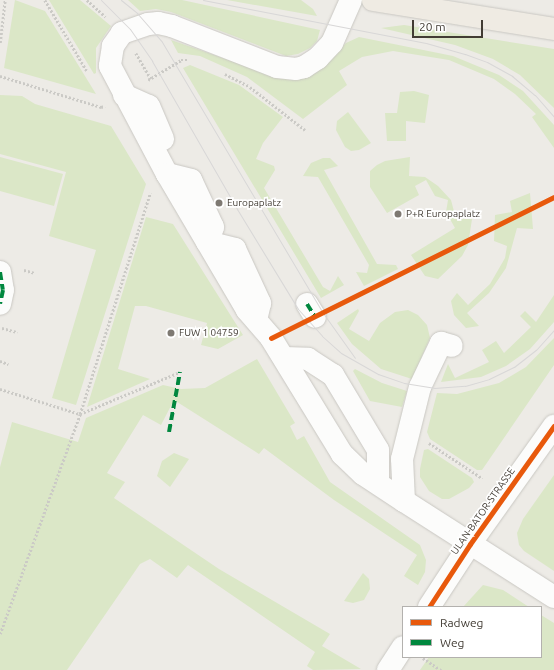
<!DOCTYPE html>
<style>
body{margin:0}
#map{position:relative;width:554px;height:670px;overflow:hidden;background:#edebe6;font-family:Ubuntu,sans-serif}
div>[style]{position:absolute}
.green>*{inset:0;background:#dbe7c7}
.path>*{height:2.5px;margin-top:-1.25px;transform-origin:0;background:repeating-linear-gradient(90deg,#cbcac6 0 2px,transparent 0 4px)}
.roads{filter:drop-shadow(0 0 1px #c9c7c2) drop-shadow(0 0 1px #c9c7c2)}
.minor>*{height:22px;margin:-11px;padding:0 11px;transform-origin:11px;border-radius:11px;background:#fcfcfb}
.major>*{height:22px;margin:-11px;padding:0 11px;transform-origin:11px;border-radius:11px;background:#efebe3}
.tram>*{height:1px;margin:-0.5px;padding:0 0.5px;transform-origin:0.5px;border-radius:0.5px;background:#d8d7d7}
.quiet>*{height:4px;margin-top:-2px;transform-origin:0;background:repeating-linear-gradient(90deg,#00873e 0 8px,transparent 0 12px)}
.cycleway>*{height:5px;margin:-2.5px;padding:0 2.5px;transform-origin:2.5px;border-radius:2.5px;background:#e8590c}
.dots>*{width:11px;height:11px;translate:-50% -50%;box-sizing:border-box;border:2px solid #fff;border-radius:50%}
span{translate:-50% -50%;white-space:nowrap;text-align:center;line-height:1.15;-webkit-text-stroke:3.5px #fff;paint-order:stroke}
.poi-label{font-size:10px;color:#423c34}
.left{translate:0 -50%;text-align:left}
.street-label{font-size:10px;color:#423c34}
.legend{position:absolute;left:402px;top:606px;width:140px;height:52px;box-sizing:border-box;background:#fff;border:1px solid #b3b1ae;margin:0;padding:5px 7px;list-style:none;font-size:12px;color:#423c34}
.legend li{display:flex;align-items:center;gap:8px;height:20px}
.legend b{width:20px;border:1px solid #b3b1ae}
.scale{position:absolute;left:412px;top:20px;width:71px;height:18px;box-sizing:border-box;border:2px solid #423c34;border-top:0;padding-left:5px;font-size:12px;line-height:14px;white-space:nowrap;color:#423c34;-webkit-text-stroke:3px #fff;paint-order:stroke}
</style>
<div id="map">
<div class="green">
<i style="clip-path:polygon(15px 0,45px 11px,96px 94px,4px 68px)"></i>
<i style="clip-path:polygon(49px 0,80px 0,111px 26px,96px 48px,96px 73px,94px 74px)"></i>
<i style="clip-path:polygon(128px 0,182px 0,320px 30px,317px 41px,310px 48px,298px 54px,286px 56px,171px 12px,156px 9px,140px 11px)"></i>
<i style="clip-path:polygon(227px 0,301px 0,313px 9px,317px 16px)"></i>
<i style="clip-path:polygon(404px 25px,554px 49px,554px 108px,520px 75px,493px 59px,455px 45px,381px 28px)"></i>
<i style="clip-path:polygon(359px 37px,453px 56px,499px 75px,523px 91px,554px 125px,554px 148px,532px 117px,536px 114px,515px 94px,494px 79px,449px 60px,393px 51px,362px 57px,339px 71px,347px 85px,303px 119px,247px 77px,200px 56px,178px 53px,171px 40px,272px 75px,304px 78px,317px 72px,346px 43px)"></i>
<i style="clip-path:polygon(190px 65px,239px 85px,283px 117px,263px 143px,256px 159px,274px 166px,275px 170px,264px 188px,323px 287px,330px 291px,338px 276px,344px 285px,321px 298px,183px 68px)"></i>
<i style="clip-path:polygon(414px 91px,429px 95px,425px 123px,406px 121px,406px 141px,387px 141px,385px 113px,397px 113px,400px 92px)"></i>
<i style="clip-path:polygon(0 95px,22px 96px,35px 104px,111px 126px,146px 184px,76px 405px,52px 398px,96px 250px,49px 236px,66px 172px,0 154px)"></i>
<i style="clip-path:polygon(348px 112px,371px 143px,359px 150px,351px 151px,345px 147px,336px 130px,337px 121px)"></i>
<i style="clip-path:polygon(0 157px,63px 174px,54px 206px,0 191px)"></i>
<i style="clip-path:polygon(410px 157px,409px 176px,425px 177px,438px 186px,451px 200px,456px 219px,472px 219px,468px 245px,462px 256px,438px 279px,425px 276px,411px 255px,455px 228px,446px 212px,448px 200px,435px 196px,426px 180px,415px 186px,419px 195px,387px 213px,370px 187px,370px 171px,377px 165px,385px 161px)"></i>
<i style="clip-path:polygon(323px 158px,330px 158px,338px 166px,324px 170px,377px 264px,396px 265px,398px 269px,364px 286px,356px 272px,367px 273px,369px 265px,318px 177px,303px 176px,311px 163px)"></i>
<i style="clip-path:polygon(530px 193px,533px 229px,517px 228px,506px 268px,489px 293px,467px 313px,479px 326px,466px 328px,454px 315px,451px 301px,457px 293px,468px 305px,490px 284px,505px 258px,507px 246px,494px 241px,495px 215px,512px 212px,510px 201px)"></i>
<i style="clip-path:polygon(146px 217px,173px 224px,243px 335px,218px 349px,201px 345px,207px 323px,146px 306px,135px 306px,118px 369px,150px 379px,87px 407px)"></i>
<i style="clip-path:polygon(554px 295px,554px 322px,530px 349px,506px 366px,481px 377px,441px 382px,448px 364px,455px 378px,489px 362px,482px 350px,496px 341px,504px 353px,531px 327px,520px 316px,525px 311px,536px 322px)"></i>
<i style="clip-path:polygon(358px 309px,359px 311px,349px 329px,369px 341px,380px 323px,395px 312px,408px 310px,418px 315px,427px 325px,430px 338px,412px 379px,381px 369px,352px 344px,337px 323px)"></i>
<i style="clip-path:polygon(554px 338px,554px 365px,482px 470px,477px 470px,430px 439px,427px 432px,437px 393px,457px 394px,499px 383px,526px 367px)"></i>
<i style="clip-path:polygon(257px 359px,295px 423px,290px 426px,297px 440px,304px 436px,330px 482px,420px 545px,426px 560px,425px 572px,418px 585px,404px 576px,417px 555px,334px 500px,264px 448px,259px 454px,174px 400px,161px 425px,143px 415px,107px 473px,125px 482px,114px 498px,219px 569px,330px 634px,322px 646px,361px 669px,313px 670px,307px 666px,315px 652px,188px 565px,177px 578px,150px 559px,140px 564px,67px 670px,0 670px,0 467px,12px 422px,78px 442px,86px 418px,163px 385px,181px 389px,205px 388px)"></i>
<i style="clip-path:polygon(355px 369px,382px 383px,407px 391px,402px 407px,370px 401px,353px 371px)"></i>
<i style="clip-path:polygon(428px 449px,472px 478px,474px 482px,469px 488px,449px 499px,442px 499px,429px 491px,420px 477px,420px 469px,424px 450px)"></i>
<i style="clip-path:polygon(174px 453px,189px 459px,170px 487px,157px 476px,162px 461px)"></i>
<i style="clip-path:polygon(554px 475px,554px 571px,524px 551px,519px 545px,517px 533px,523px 519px)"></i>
<i style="clip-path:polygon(363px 573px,369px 579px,370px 589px,364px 600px,353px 603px,344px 601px)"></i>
<i style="clip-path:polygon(483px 585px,503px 590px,529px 607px,463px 607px)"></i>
<i style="clip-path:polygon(541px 615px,554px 623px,554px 670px,420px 670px,429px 657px,541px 657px)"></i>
</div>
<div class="path">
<i style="left:45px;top:0;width:82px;rotate:59.4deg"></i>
<i style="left:87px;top:0;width:25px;rotate:42deg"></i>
<i style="left:0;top:43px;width:43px;rotate:-83.4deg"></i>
<i style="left:136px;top:53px;width:30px;rotate:60deg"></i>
<i style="left:225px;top:74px;width:28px;rotate:27deg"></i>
<i style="left:250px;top:87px;width:70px;rotate:38deg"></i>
<i style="left:0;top:76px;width:106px;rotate:17.1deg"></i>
<i style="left:101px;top:107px;width:4px;rotate:-14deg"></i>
<i style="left:148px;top:80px;width:39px;rotate:-31deg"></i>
<i style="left:181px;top:60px;width:8px"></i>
<i style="left:24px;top:270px;width:11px;rotate:15deg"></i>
<i style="left:335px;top:307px;width:245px;rotate:-26.7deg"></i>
<i style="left:2px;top:328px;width:16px;rotate:15deg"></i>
<i style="left:0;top:361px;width:9px;rotate:21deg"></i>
<i style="left:0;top:389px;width:84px;rotate:17.4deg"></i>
<i style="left:80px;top:414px;width:108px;rotate:-22.8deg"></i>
<i style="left:429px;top:443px;width:64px;rotate:33.4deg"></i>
<i style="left:0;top:634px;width:234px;rotate:-70deg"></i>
<i style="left:80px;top:414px;width:232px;rotate:-72.4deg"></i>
<i style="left:423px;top:658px;width:22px;rotate:34deg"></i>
</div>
<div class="roads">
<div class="minor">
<i style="left:351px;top:0;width:47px;rotate:113.8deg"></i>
<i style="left:332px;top:43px;width:21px;rotate:133deg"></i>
<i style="left:318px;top:58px;width:17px;rotate:147deg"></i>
<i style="left:304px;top:67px;width:8px;rotate:166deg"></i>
<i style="left:296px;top:69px;width:19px;rotate:-174deg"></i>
<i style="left:277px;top:67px;width:113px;rotate:-158.7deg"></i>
<i style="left:172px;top:26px;width:14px;rotate:-168deg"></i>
<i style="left:158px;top:23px;width:10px;rotate:174deg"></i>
<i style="left:148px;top:24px;width:28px;rotate:161deg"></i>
<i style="left:122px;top:33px;width:16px;rotate:125deg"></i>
<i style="left:113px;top:46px;width:20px;rotate:99deg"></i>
<i style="left:110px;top:66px;width:122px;rotate:62.2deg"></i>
<i style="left:167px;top:174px;width:158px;rotate:59.5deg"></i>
<i style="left:247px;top:310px;width:37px;rotate:49deg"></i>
<i style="left:271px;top:338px;width:136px;rotate:58.5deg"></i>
<i style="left:342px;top:454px;width:29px;rotate:44deg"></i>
<i style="left:363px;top:474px;width:49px;rotate:33.4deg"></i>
<i style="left:404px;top:501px;width:178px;rotate:32.6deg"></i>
<i style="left:124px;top:95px;width:27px;rotate:24deg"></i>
<i style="left:149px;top:106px;width:36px;rotate:67deg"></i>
<i style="left:167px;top:174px;width:25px;rotate:14deg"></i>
<i style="left:191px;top:180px;width:52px;rotate:64.9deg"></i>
<i style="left:213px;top:227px;width:6px;rotate:108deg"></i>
<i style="left:207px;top:242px;width:29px;rotate:14deg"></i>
<i style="left:235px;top:249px;width:60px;rotate:65.2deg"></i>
<i style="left:260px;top:303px;width:17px;rotate:103deg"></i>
<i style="left:0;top:272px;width:18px;rotate:81deg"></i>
<i style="left:3px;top:290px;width:14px;rotate:102deg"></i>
<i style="left:307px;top:304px;width:15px;rotate:58deg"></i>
<i style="left:284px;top:358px;width:24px;rotate:2deg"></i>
<i style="left:308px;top:359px;width:30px;rotate:33deg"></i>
<i style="left:333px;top:375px;width:87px;rotate:59deg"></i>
<i style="left:378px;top:450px;width:33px;rotate:90deg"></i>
<i style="left:404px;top:501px;width:42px;rotate:-92.7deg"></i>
<i style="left:402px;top:459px;width:74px;rotate:-76deg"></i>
<i style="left:420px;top:387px;width:49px;rotate:-64.5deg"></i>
<i style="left:441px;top:343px;width:11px;rotate:15deg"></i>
<i style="left:429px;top:607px;width:75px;rotate:-56.9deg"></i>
<i style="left:470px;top:544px;width:145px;rotate:-54.6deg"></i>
<i style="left:388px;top:670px;width:27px;rotate:-57deg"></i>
</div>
<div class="major">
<i style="left:373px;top:0;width:183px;rotate:9.1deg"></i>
</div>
</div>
<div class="tram">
<i style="left:101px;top:0;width:41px;rotate:45deg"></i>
<i style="left:130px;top:29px;width:39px;rotate:55deg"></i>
<i style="left:152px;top:61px;width:171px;rotate:60.1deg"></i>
<i style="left:237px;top:209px;width:117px;rotate:58.6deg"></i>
<i style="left:298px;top:309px;width:36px;rotate:48deg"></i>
<i style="left:322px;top:336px;width:25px;rotate:42deg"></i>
<i style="left:341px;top:353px;width:43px;rotate:29.6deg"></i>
<i style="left:378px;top:374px;width:28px;rotate:19deg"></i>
<i style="left:404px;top:383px;width:30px;rotate:9deg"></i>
<i style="left:434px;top:388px;width:31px;rotate:-4deg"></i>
<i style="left:465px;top:386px;width:25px;rotate:-16deg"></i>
<i style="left:489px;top:379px;width:28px;rotate:-26deg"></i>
<i style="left:514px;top:367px;width:28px;rotate:-38deg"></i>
<i style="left:536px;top:350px;width:27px;rotate:-48deg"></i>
<i style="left:121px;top:0;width:21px;rotate:39deg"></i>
<i style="left:137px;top:13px;width:38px;rotate:49deg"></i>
<i style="left:162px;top:42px;width:315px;rotate:59.3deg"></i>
<i style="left:323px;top:313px;width:55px;rotate:54.6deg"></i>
<i style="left:203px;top:0;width:227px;rotate:10.9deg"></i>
<i style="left:426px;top:43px;width:41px;rotate:15.8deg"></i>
<i style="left:465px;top:54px;width:23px;rotate:20deg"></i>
<i style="left:487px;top:62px;width:29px;rotate:29deg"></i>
<i style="left:512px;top:76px;width:30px;rotate:40deg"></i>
<i style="left:535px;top:95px;width:29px;rotate:49deg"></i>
</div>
<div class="quiet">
<i style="left:0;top:272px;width:18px;rotate:81deg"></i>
<i style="left:3px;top:290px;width:14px;rotate:102deg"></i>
<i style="left:307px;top:304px;width:15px;rotate:58deg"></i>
<i style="left:169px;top:432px;width:61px;rotate:-79.6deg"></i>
</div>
<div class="cycleway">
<i style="left:271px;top:338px;width:316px;rotate:-26.5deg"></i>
<i style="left:429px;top:607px;width:75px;rotate:-56.9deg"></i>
<i style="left:470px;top:544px;width:145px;rotate:-54.6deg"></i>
</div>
<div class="dots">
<i style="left:219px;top:203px;background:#7e7972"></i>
<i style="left:398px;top:214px;background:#7e7972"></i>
<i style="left:171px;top:333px;background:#7e7972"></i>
</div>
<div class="poi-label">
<span class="left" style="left:227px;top:203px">Europaplatz</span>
<span class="left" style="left:406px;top:214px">P+R Europaplatz</span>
<span class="left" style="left:179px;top:333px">FUW 1 04759</span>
</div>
<div class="street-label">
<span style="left:483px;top:511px;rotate:-55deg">ULAN-BATOR-STRASSE</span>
</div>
<ul class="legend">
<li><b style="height:5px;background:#e8590c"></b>Radweg</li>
<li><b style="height:5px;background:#00873e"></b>Weg</li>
</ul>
<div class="scale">20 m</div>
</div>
